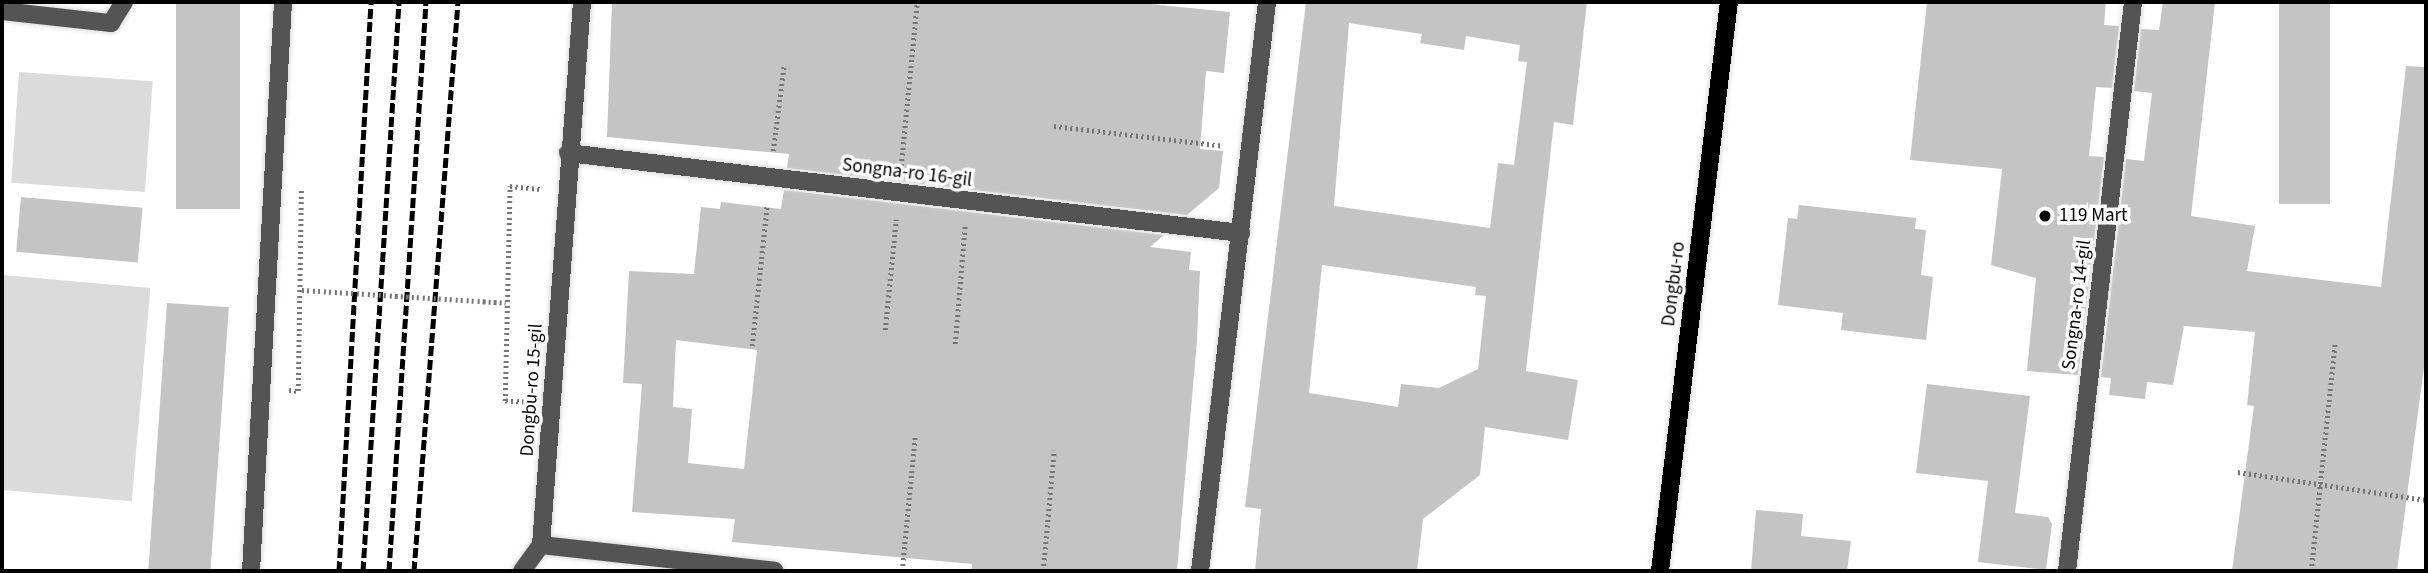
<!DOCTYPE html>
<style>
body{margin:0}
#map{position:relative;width:2428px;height:573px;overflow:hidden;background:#fff;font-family:"Source Sans 3",sans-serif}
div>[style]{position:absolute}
.green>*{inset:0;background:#dbdbdb;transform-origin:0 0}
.building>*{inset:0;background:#c4c4c4;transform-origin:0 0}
.path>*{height:4.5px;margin-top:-2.25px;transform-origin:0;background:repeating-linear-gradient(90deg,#767676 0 2px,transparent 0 5.5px)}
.roads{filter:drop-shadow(0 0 2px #dbdbdb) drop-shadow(0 0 2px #dbdbdb)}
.minor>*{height:18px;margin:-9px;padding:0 9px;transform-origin:9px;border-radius:9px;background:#545454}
.major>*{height:18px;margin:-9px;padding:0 9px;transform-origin:9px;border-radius:9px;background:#000}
.rail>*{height:5px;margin-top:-2.5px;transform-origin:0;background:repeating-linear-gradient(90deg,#000 0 10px,transparent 0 13.5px)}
.path-bridge>*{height:4.5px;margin-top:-2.25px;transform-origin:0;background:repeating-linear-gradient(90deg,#767676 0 2px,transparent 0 5.5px)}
.dots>*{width:19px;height:19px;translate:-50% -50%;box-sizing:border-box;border:4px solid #fff;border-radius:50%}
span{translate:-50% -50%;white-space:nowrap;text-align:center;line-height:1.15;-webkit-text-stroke:7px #fff;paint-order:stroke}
.street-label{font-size:19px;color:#000}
.poi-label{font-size:19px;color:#000}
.left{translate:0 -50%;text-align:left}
.frame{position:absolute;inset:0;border:4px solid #000;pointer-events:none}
</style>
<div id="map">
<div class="green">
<i style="left:19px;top:72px;width:134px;height:111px;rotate:4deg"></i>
<i style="left:2px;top:275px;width:149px;height:214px;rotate:5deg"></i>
</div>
<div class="building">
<i style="left:176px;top:2px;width:64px;height:207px"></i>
<i style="clip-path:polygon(612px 2px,1130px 2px,1230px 12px,1224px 73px,1206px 71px,1200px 149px,1223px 151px,1219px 188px,1187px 215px,787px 168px,789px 154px,607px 137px)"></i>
<i style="clip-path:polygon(evenodd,1306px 2px,1587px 2px,1573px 125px,1554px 122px,1526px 371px,1578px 380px,1568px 440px,1485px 427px,1480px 475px,1423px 519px,1417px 571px,1255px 571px,1261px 509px,1245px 507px,1306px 2px,1349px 23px,1422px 34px,1420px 43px,1464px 50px,1466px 36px,1520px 45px,1518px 61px,1527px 62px,1514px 165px,1498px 163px,1490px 228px,1334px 206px,1349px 23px,1306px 2px,1322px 265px,1476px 287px,1475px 295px,1486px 296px,1478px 369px,1439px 388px,1401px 384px,1398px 407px,1309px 393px,1322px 265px)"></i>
<i style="clip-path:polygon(1927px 2px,2106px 2px,2104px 25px,2119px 26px,2112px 88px,2096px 87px,2089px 156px,2104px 157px,2078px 375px,2027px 371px,2036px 278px,1991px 265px,2002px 169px,1910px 160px)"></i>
<i style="clip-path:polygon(2163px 2px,2215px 2px,2191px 216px,2255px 226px,2247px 271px,2381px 287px,2406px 66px,2426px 67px,2426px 352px,2397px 571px,2232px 571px,2254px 406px,2247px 405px,2255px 332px,2184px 326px,2173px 385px,2147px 382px,2145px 399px,2109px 395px,2111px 378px,2101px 377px,2126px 159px,2144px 161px,2152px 93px,2134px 91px,2141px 29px,2159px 30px)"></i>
<i style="left:2279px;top:2px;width:51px;height:202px"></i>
<i style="clip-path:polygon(evenodd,784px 190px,1164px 235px,1150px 247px,1191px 252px,1189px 270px,1200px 271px,1197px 340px,1177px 571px,972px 570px,972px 564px,732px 542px,735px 519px,632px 512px,642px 384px,623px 383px,629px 271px,694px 274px,701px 207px,720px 209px,721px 202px,781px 209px,784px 190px,676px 340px,757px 350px,744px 469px,688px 463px,692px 409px,673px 407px,676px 340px)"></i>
<i style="left:21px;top:197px;width:122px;height:55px;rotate:5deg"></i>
<i style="clip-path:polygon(1799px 205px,1916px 218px,1915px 229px,1926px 230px,1921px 275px,1933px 277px,1926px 340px,1841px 330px,1843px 313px,1778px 305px,1788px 218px,1797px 219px)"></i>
<i style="left:167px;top:303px;width:62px;height:269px;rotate:4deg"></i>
<i style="clip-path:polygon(1927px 384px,2030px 396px,2015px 513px,2048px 517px,2052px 524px,2046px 570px,1978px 562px,1988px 481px,1916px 473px)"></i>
<i style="clip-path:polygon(1756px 510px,1803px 514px,1801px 536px,1851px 541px,1847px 571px,1751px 571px)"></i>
</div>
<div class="path">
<i style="left:1054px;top:126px;width:170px;rotate:6.7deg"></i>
<i style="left:773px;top:151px;width:87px;rotate:-82.7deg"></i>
<i style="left:901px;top:166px;width:165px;rotate:-84.4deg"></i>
<i style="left:885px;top:330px;width:111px;rotate:-84.3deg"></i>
<i style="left:955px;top:344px;width:118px;rotate:-85.2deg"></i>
<i style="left:752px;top:346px;width:142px;rotate:-83.9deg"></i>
<i style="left:289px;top:390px;width:9px;rotate:6deg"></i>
<i style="left:298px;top:391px;width:202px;rotate:-89.1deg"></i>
<i style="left:524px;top:402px;width:19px;rotate:-177deg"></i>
<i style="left:505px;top:401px;width:215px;rotate:-88.7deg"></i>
<i style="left:510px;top:186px;width:30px;rotate:6deg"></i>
<i style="left:2238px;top:472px;width:190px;rotate:8.5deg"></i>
<i style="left:902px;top:571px;width:137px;rotate:-84.5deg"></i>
<i style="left:1043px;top:571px;width:121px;rotate:-84.8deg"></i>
<i style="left:2311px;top:571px;width:230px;rotate:-84deg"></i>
</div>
<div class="roads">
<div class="minor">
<i style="left:2px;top:11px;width:110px;rotate:6.3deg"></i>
<i style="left:111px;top:23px;width:25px;rotate:-58deg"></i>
<i style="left:568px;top:153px;width:678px;rotate:6.78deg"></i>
<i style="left:541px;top:545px;width:545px;rotate:-85.68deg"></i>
<i style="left:541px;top:545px;width:235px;rotate:6.3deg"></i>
<i style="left:251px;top:571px;width:570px;rotate:-86.78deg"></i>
<i style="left:522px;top:571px;width:32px;rotate:-54deg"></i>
<i style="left:1200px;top:571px;width:573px;rotate:-83.28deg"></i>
<i style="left:2067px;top:571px;width:573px;rotate:-83.38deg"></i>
</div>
<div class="major">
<i style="left:1660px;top:571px;width:573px;rotate:-83.09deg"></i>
</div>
</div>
<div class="rail">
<i style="left:339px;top:571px;width:570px;rotate:-86.78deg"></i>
<i style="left:363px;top:571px;width:570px;rotate:-86.38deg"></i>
<i style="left:389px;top:571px;width:570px;rotate:-86.28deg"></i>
<i style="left:414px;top:571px;width:571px;rotate:-85.58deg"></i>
</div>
<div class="path-bridge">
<i style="left:302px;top:290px;width:204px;rotate:3.6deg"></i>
</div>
<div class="dots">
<i style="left:2045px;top:216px;background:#000"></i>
</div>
<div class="street-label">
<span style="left:907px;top:173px;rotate:7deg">Songna-ro 16-gil</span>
<span style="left:1674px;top:284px;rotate:-83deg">Dongbu-ro</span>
<span style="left:2077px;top:305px;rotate:-83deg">Songna-ro 14-gil</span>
<span style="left:532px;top:390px;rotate:-86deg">Dongbu-ro 15-gil</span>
</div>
<div class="poi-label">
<span class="left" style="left:2059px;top:216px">119 Mart</span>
</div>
<div class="frame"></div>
</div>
